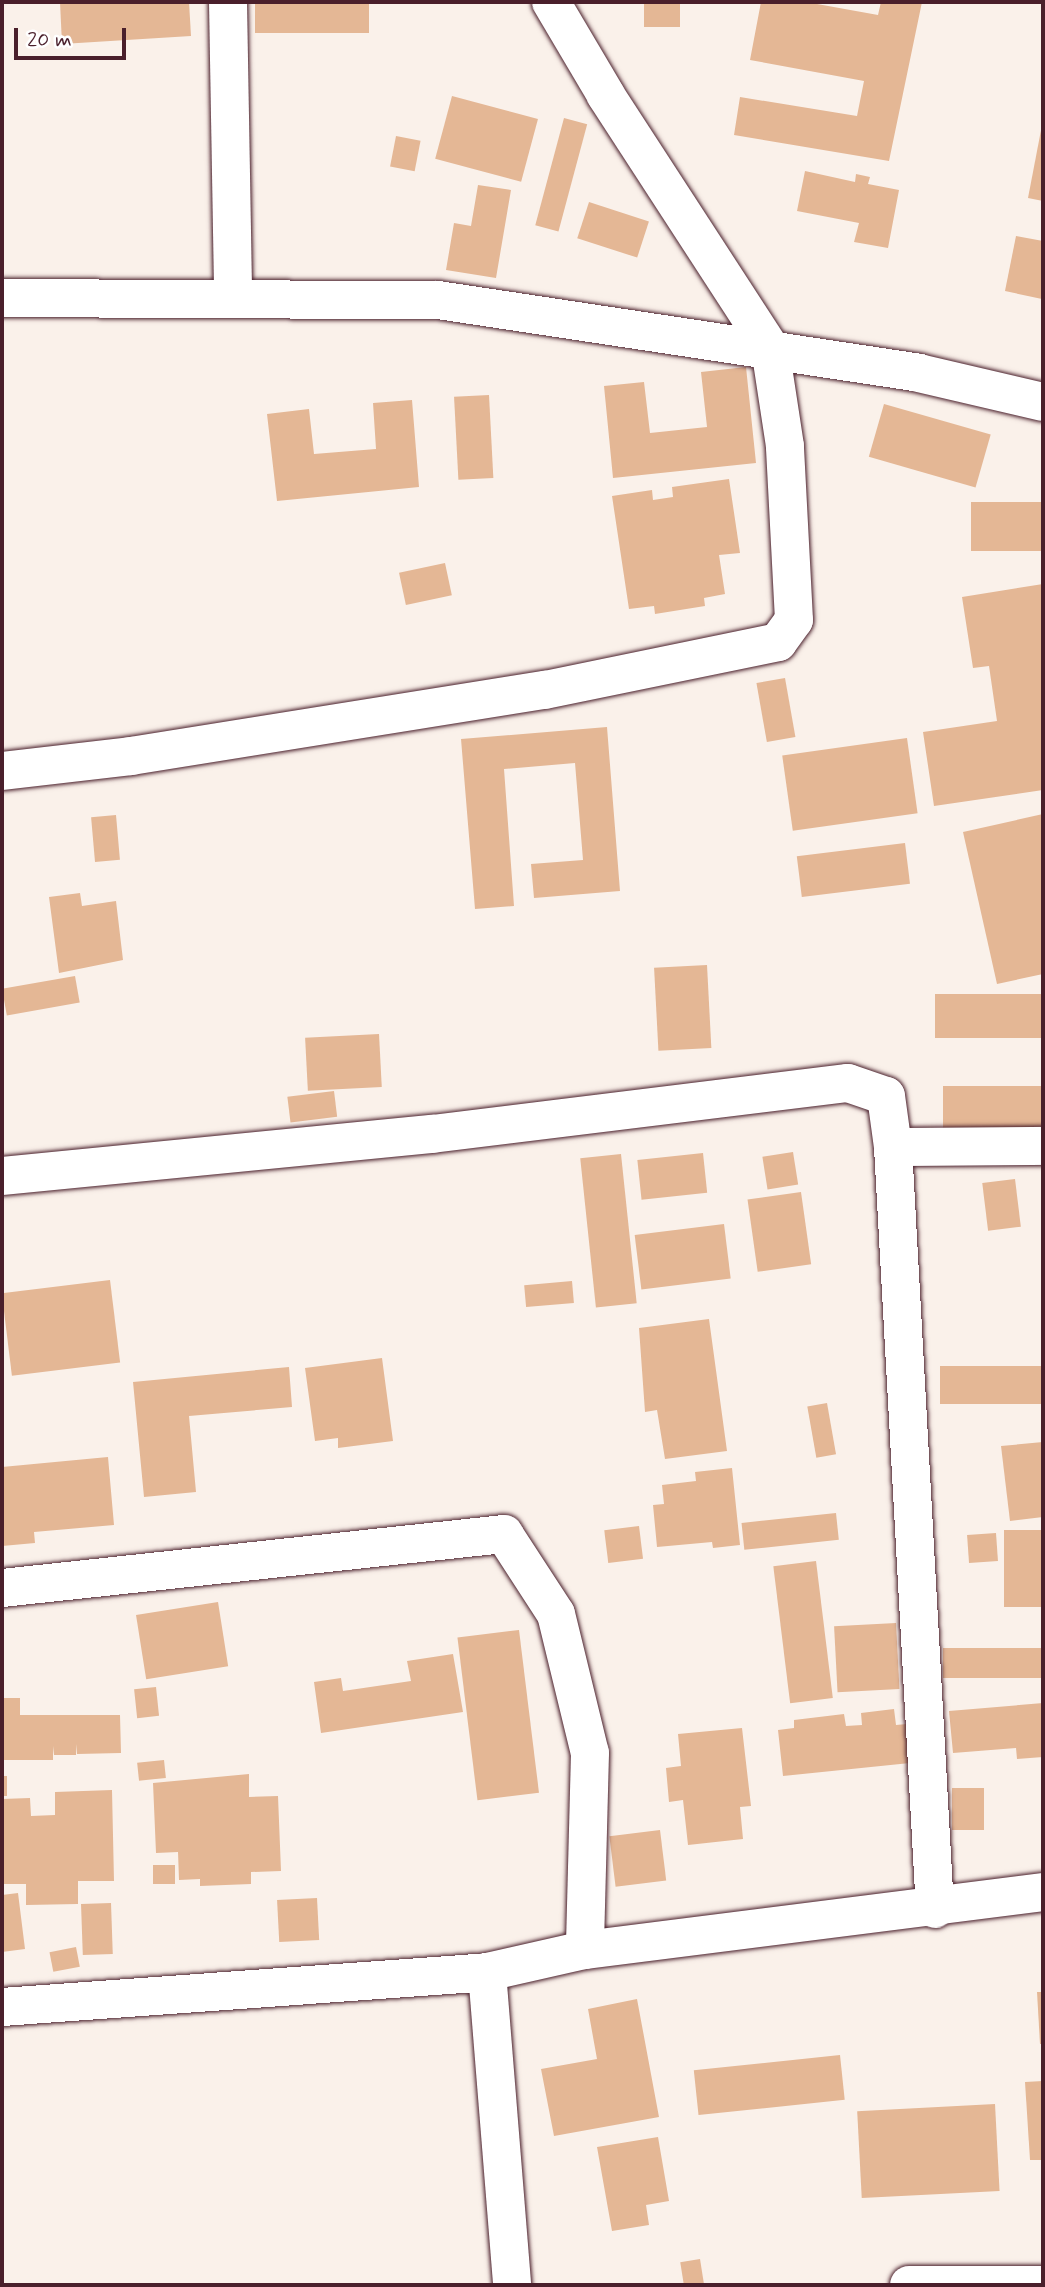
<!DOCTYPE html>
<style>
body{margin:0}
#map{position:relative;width:1045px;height:2287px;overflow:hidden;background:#faf1ea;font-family:Mynerve,sans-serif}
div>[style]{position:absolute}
.building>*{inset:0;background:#e4b795;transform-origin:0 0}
.roads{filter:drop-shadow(0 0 2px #4a1f2b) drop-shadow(0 0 2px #4a1f2b)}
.minor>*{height:38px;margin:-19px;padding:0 19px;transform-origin:19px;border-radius:19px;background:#fff}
span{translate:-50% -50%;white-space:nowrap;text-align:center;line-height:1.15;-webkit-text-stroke:7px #fff;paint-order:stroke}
.frame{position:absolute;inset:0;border:4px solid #4a1f2b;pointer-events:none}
.scale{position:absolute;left:14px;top:28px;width:112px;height:32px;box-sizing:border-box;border:4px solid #4a1f2b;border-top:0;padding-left:9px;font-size:21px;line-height:24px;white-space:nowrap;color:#4a1f2b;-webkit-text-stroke:5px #fff;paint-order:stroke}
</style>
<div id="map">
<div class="building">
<i style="clip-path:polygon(60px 2px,189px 2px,191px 36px,62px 44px)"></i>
<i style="left:255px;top:2px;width:114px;height:31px"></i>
<i style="left:644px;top:2px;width:36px;height:25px"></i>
<i style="clip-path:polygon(761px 2px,806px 2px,878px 15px,881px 2px,922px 2px,889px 161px,734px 135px,740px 97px,857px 116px,864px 81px,750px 60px)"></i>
<i style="left:452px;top:96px;width:89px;height:65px;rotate:15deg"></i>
<i style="left:564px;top:118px;width:24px;height:111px;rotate:15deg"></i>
<i style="clip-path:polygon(1042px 125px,1043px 126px,1043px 201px,1028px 198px)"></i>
<i style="left:396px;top:136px;width:25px;height:31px;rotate:11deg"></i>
<i style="clip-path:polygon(805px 171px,855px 182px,856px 174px,870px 177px,868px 184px,899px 190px,888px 248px,854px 242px,859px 223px,797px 211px)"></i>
<i style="clip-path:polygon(478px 185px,511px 190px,496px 278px,446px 270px,454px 223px,471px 226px)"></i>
<i style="left:589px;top:202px;width:63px;height:38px;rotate:18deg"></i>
<i style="clip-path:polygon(1016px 236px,1043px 241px,1042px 299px,1005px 291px)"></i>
<i style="clip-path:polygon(746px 367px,756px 463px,613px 478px,604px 386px,644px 382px,650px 433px,707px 427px,701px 372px)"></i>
<i style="left:489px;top:395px;width:83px;height:35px;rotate:87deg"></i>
<i style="clip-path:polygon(412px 400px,419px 487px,277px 501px,267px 414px,309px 409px,314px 454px,376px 449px,373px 403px)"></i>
<i style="left:884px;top:404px;width:111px;height:55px;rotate:16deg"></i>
<i style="clip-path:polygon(729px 479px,740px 553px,719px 555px,725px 594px,704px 598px,705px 606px,655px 614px,654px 606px,629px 609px,612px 496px,652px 490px,653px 500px,673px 497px,672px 487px)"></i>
<i style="left:1043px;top:502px;width:49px;height:72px;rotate:90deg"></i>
<i style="left:445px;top:563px;width:33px;height:47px;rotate:78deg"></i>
<i style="clip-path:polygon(1043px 584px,1043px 790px,934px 806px,923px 732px,997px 721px,989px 666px,973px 668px,962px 597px)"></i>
<i style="left:785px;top:678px;width:60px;height:29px;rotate:80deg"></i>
<i style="clip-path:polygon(607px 727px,620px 891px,534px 898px,531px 864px,583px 860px,575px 763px,504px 769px,514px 906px,475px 909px,461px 739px)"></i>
<i style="left:907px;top:738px;width:76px;height:126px;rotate:82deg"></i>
<i style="clip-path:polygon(1043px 814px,1043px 974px,997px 984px,963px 832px)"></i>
<i style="left:116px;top:815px;width:45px;height:25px;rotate:85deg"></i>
<i style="left:905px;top:843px;width:41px;height:109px;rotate:83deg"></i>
<i style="clip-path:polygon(80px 893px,82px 906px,116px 901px,123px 960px,59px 973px,49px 897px)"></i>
<i style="left:707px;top:965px;width:83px;height:53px;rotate:87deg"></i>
<i style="left:75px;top:976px;width:27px;height:74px;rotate:80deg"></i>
<i style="left:1043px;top:994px;width:44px;height:108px;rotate:90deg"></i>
<i style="left:379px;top:1034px;width:53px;height:74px;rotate:87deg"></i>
<i style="left:1043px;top:1086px;width:45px;height:100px;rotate:90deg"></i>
<i style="left:334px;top:1091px;width:26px;height:47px;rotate:83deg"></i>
<i style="left:793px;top:1152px;width:33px;height:31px;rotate:81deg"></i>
<i style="left:703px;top:1153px;width:40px;height:66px;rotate:84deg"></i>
<i style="left:621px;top:1154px;width:150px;height:41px;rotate:84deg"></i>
<i style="left:1015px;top:1179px;width:48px;height:33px;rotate:83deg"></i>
<i style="left:801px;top:1192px;width:73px;height:54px;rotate:82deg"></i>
<i style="left:724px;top:1224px;width:55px;height:90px;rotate:83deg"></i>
<i style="left:110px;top:1280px;width:83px;height:109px;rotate:83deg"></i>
<i style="left:572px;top:1281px;width:22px;height:48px;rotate:85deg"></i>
<i style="clip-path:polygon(709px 1319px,727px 1451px,665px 1459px,657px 1410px,645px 1412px,639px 1328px)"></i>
<i style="clip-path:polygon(382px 1358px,393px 1441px,338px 1448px,338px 1438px,315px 1441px,305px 1368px)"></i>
<i style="left:1043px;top:1366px;width:38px;height:103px;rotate:90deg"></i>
<i style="clip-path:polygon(289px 1367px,292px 1407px,189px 1416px,196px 1492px,144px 1497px,133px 1382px)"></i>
<i style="left:827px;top:1403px;width:52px;height:20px;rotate:80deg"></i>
<i style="clip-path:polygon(1043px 1442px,1043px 1517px,1010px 1521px,1001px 1446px)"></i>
<i style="clip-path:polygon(108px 1457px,114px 1525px,34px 1532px,35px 1543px,2px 1546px,2px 1467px)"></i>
<i style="clip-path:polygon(732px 1468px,740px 1545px,713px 1548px,712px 1542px,657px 1547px,653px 1505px,664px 1504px,662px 1485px,696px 1481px,695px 1472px)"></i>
<i style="left:836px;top:1513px;width:27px;height:95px;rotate:84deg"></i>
<i style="left:639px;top:1526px;width:33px;height:35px;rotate:83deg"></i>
<i style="left:1043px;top:1530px;width:77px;height:39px;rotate:90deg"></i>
<i style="left:996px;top:1533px;width:28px;height:29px;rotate:86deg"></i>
<i style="left:816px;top:1561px;width:138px;height:43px;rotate:83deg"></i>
<i style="left:218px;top:1602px;width:65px;height:83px;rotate:81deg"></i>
<i style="left:896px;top:1623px;width:66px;height:62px;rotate:87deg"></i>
<i style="left:519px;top:1630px;width:164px;height:62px;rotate:83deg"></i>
<i style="left:1043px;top:1648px;width:30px;height:100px;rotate:90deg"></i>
<i style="clip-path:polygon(453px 1654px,463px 1712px,321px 1733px,314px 1682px,341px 1678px,343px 1691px,411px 1681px,407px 1661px)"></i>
<i style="left:156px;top:1687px;width:29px;height:22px;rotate:84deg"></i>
<i style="clip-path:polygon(2px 1698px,20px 1698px,20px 1715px,120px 1715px,121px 1753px,77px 1754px,76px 1744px,76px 1755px,54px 1755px,53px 1746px,53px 1760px,2px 1760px)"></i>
<i style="clip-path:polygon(1043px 1703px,1043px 1757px,1017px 1759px,1016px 1748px,953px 1753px,949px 1711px)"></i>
<i style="clip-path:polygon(894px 1709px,896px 1725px,907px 1724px,910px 1763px,783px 1776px,778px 1730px,794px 1728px,794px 1720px,844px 1714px,846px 1726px,862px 1725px,861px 1713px)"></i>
<i style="clip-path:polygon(742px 1728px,751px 1806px,740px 1807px,743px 1839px,688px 1845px,683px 1800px,669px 1802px,666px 1768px,681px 1766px,678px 1734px)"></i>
<i style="left:164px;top:1760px;width:18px;height:27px;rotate:84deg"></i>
<i style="clip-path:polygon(249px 1774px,249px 1797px,278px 1796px,281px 1871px,251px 1872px,251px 1884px,200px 1886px,200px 1879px,179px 1880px,178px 1852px,156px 1853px,153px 1783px)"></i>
<i style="left:2px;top:1776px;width:5px;height:20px"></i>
<i style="left:952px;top:1788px;width:32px;height:42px"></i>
<i style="clip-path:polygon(112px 1790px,114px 1881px,78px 1881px,78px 1904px,26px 1905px,26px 1884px,2px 1884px,2px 1799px,30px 1798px,31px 1816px,55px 1815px,55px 1792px)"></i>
<i style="left:660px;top:1830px;width:51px;height:51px;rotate:83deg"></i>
<i style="left:175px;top:1865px;width:19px;height:22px;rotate:90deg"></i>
<i style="clip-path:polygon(18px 1893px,25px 1949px,2px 1952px,2px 1895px)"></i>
<i style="left:317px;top:1898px;width:42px;height:40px;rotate:87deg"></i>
<i style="left:111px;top:1903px;width:51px;height:30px;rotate:88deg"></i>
<i style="left:76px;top:1947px;width:20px;height:27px;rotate:79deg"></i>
<i style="clip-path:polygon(1037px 1992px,1043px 1992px,1043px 2044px,1040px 2044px)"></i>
<i style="clip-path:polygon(637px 1999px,659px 2117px,554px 2136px,541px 2069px,597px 2059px,588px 2009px)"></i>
<i style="left:840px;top:2055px;width:45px;height:147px;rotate:84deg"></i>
<i style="clip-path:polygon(1043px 2081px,1043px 2160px,1030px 2160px,1025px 2082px)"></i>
<i style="left:995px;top:2104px;width:87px;height:138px;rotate:87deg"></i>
<i style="clip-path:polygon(658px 2137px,669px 2201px,646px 2205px,649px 2225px,612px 2231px,597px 2147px)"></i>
<i style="left:700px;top:2259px;width:25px;height:20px;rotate:81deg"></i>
</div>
<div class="roads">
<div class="minor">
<i style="left:228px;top:2px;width:297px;rotate:89deg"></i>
<i style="left:2px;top:298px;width:436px;rotate:0.3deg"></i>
<i style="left:438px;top:300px;width:487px;rotate:8.6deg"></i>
<i style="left:919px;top:373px;width:127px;rotate:13.2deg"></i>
<i style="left:2px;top:771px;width:130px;rotate:-6.6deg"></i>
<i style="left:131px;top:756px;width:419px;rotate:-9.1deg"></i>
<i style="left:545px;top:690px;width:238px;rotate:-11.6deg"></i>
<i style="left:778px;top:642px;width:27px;rotate:-54deg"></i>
<i style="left:794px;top:620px;width:174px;rotate:-93deg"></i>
<i style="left:785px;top:446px;width:99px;rotate:-98.7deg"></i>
<i style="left:770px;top:348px;width:302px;rotate:-123deg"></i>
<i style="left:606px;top:95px;width:108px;rotate:-120.6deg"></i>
<i style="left:893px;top:1147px;width:150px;rotate:-0.4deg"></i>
<i style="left:2px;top:1176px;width:432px;rotate:-5.6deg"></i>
<i style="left:432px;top:1134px;width:419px;rotate:-7deg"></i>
<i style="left:848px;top:1083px;width:40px;rotate:18.9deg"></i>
<i style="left:886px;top:1096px;width:51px;rotate:82.2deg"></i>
<i style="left:893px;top:1147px;width:763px;rotate:86.85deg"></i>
<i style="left:2px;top:1588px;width:505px;rotate:-6.14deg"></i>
<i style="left:504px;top:1534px;width:95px;rotate:57deg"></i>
<i style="left:556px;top:1614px;width:143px;rotate:76.3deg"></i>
<i style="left:590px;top:1753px;width:197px;rotate:91.5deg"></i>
<i style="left:487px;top:1972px;width:314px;rotate:85.4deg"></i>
<i style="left:2px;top:2007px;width:486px;rotate:-4.1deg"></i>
<i style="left:487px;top:1972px;width:100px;rotate:-12.7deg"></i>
<i style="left:585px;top:1950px;width:462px;rotate:-7.2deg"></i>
<i style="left:909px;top:2285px;width:134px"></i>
</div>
</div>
<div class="frame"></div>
<div class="scale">20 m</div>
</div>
